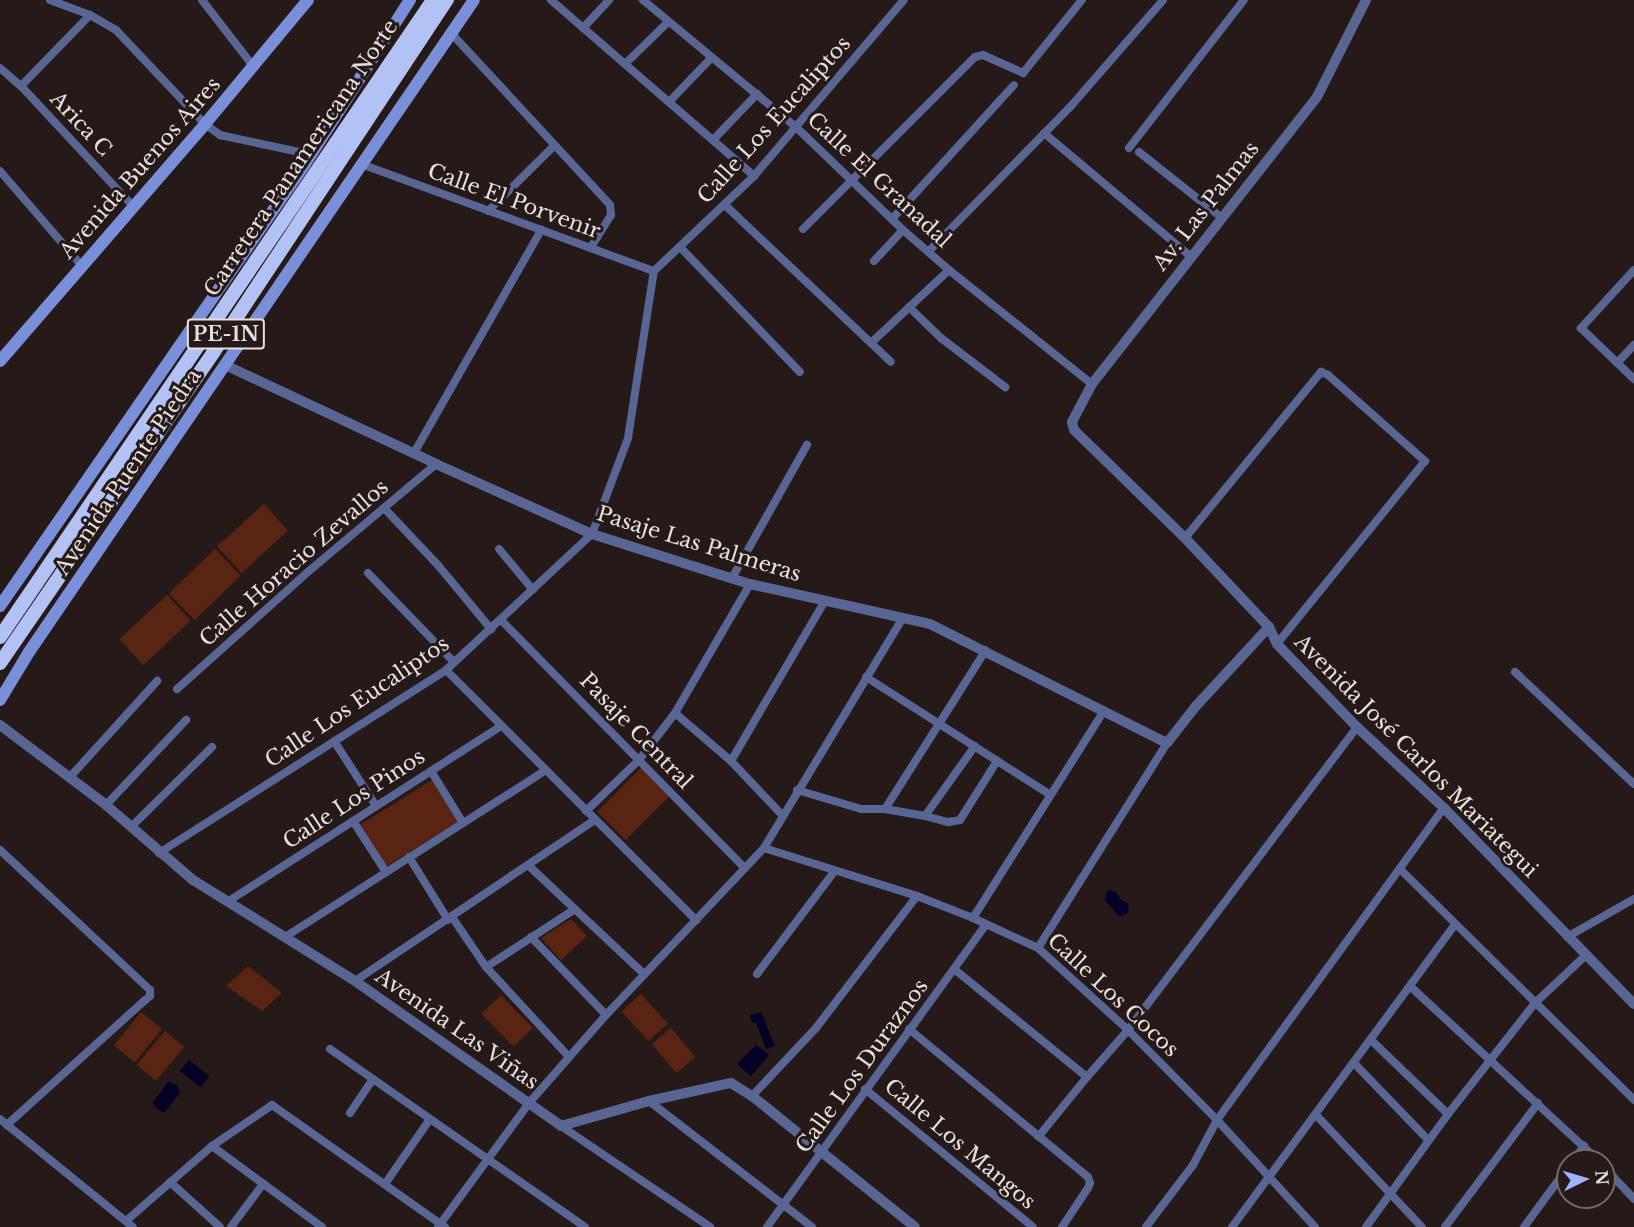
<!DOCTYPE html>
<meta charset="utf-8">
<style>
body{margin:0}
#map{position:relative;width:1634px;height:1227px;overflow:hidden;background:#251a17;font-family:"Libre Baskerville",serif}
div>[style]{position:absolute}
.green>*{inset:0;background:#592512;transform-origin:0 0}
.water>*{inset:0;background:#020025;transform-origin:0 0}
.minor>*{height:8px;margin:-4px;padding:0 4px;transform-origin:4px;border-radius:4px;background:#596694}
.tertiary>*{height:10px;margin:-5px;padding:0 5px;transform-origin:5px;border-radius:5px;background:#596694}
.secondary>*{height:12px;margin:-6px;padding:0 6px;transform-origin:6px;border-radius:6px;background:#7a8fd9}
.trunk>*{height:14px;margin:-7px;padding:0 7px;transform-origin:7px;border-radius:7px;background:#b3c2f4}
span{translate:-50% -50%;white-space:nowrap;text-align:center;line-height:1.15;-webkit-text-stroke:6px #251a17;paint-order:stroke}
.shield-label span{padding:2px 4px;background:#251a17;border:2px solid;border-radius:4px;-webkit-text-stroke-width:0}
.shield-label{font-size:20px;color:#e7dfdc;font-weight:700}
.street-label{font-size:21px;color:#e7dfdc}
.north{position:absolute;left:1556px;top:1149px;width:60px;height:60px;box-sizing:border-box;background:#251a17;border:2px solid #736966;border-radius:50%;rotate:85deg;font-size:16px;font-weight:700;line-height:24px;text-align:center;color:#e7dfdc}
.north::after{content:'';display:block;margin:auto;width:21px;height:27px;background:#9eb3fd;clip-path:polygon(50% 0,100% 100%,50% 72%,0 100%)}
</style>
<div id="map">
<div class="green">
<i style="left:264px;top:504px;width:36px;height:63px;rotate:48deg"></i>
<i style="left:215px;top:549px;width:37px;height:64px;rotate:46deg"></i>
<i style="left:167px;top:595px;width:35px;height:65px;rotate:47deg"></i>
<i style="left:641px;top:768px;width:40px;height:62px;rotate:45deg"></i>
<i style="left:432px;top:780px;width:49px;height:86px;rotate:58deg"></i>
<i style="clip-path:polygon(571px 919px,587px 936px,561px 960px,541px 938px)"></i>
<i style="clip-path:polygon(248px 966px,282px 993px,262px 1011px,226px 986px)"></i>
<i style="left:641px;top:994px;width:40px;height:26px;rotate:48deg"></i>
<i style="left:501px;top:995px;width:46px;height:27px;rotate:46deg"></i>
<i style="left:141px;top:1012px;width:27px;height:43px;rotate:39deg"></i>
<i style="left:671px;top:1028px;width:38px;height:25px;rotate:50deg"></i>
<i style="left:165px;top:1031px;width:25px;height:44px;rotate:40deg"></i>
</div>
<div class="water">
<i style="clip-path:polygon(1111px 890px,1117px 893px,1120px 899px,1127px 903px,1129px 907px,1127px 914px,1119px 916px,1105px 900px,1107px 892px)"></i>
<i style="clip-path:polygon(761px 1012px,775px 1046px,766px 1049px,756px 1023px,759px 1021px,752px 1023px,750px 1015px)"></i>
<i style="clip-path:polygon(756px 1045px,769px 1055px,751px 1076px,737px 1064px)"></i>
<i style="left:189px;top:1060px;width:26px;height:14px;rotate:39deg"></i>
<i style="clip-path:polygon(168px 1082px,177px 1085px,180px 1093px,164px 1113px,155px 1107px,153px 1102px)"></i>
</div>
<div class="minor">
<i style="left:50px;top:0;width:43px;rotate:20.6deg"></i>
<i style="left:90px;top:15px;width:30px;rotate:30deg"></i>
<i style="left:116px;top:30px;width:129px;rotate:46.6deg"></i>
<i style="left:205px;top:124px;width:19px;rotate:36deg"></i>
<i style="left:220px;top:135px;width:95px;rotate:12.1deg"></i>
<i style="left:202px;top:0;width:83px;rotate:52.3deg"></i>
<i style="left:551px;top:0;width:269px;rotate:40.9deg"></i>
<i style="left:643px;top:0;width:200px;rotate:39.7deg"></i>
<i style="left:797px;top:128px;width:147px;rotate:43.9deg"></i>
<i style="left:903px;top:230px;width:61px;rotate:41deg"></i>
<i style="left:949px;top:270px;width:183px;rotate:38.6deg"></i>
<i style="left:583px;top:28px;width:38px;rotate:-47deg"></i>
<i style="left:451px;top:33px;width:234px;rotate:47.2deg"></i>
<i style="left:610px;top:205px;width:10px;rotate:84deg"></i>
<i style="left:611px;top:215px;width:39px;rotate:122deg"></i>
<i style="left:625px;top:64px;width:60px;rotate:-44.3deg"></i>
<i style="left:0;top:68px;width:28px;rotate:41deg"></i>
<i style="left:21px;top:86px;width:166px;rotate:47deg"></i>
<i style="left:21px;top:86px;width:99px;rotate:-45.8deg"></i>
<i style="left:669px;top:102px;width:61px;rotate:-46.3deg"></i>
<i style="left:1044px;top:133px;width:192px;rotate:40.1deg"></i>
<i style="left:713px;top:140px;width:64px;rotate:-46.3deg"></i>
<i style="left:1129px;top:148px;width:187px;rotate:-52.2deg"></i>
<i style="left:1139px;top:152px;width:106px;rotate:38.5deg"></i>
<i style="left:361px;top:164px;width:312px;rotate:20.1deg"></i>
<i style="left:0;top:171px;width:124px;rotate:49.2deg"></i>
<i style="left:725px;top:205px;width:228px;rotate:43.4deg"></i>
<i style="left:488px;top:211px;width:93px;rotate:-44.6deg"></i>
<i style="left:892px;top:219px;width:181px;rotate:-47.7deg"></i>
<i style="left:803px;top:229px;width:243px;rotate:-45deg"></i>
<i style="left:975px;top:57px;width:8px;rotate:-14deg"></i>
<i style="left:983px;top:55px;width:44px;rotate:24.2deg"></i>
<i style="left:1023px;top:73px;width:94px;rotate:-51.1deg"></i>
<i style="left:680px;top:247px;width:173px;rotate:46.2deg"></i>
<i style="left:929px;top:251px;width:203px;rotate:-45.6deg"></i>
<i style="left:1071px;top:106px;width:140px;rotate:-49deg"></i>
<i style="left:874px;top:261px;width:42px;rotate:-46.9deg"></i>
<i style="left:1634px;top:270px;width:79px;rotate:132.4deg"></i>
<i style="left:1581px;top:328px;width:74px;rotate:43.9deg"></i>
<i style="left:909px;top:307px;width:45px;rotate:44.1deg"></i>
<i style="left:941px;top:338px;width:81px;rotate:37.4deg"></i>
<i style="left:871px;top:343px;width:107px;rotate:-43.1deg"></i>
<i style="left:1617px;top:363px;width:25px;rotate:-47deg"></i>
<i style="left:414px;top:453px;width:257px;rotate:-60.3deg"></i>
<i style="left:384px;top:508px;width:77px;rotate:46.6deg"></i>
<i style="left:437px;top:564px;width:85px;rotate:50.3deg"></i>
<i style="left:1185px;top:538px;width:215px;rotate:-50.7deg"></i>
<i style="left:1321px;top:372px;width:8px;rotate:23deg"></i>
<i style="left:1328px;top:375px;width:130px;rotate:41.6deg"></i>
<i style="left:1425px;top:461px;width:235px;rotate:129deg"></i>
<i style="left:499px;top:549px;width:53px;rotate:50.3deg"></i>
<i style="left:368px;top:573px;width:124px;rotate:46deg"></i>
<i style="left:732px;top:578px;width:153px;rotate:-60.6deg"></i>
<i style="left:501px;top:620px;width:348px;rotate:45.5deg"></i>
<i style="left:446px;top:670px;width:354px;rotate:45deg"></i>
<i style="left:1515px;top:672px;width:163px;rotate:43.3deg"></i>
<i style="left:866px;top:677px;width:217px;rotate:32.6deg"></i>
<i style="left:177px;top:689px;width:177px;rotate:-41.8deg"></i>
<i style="left:309px;top:571px;width:166px;rotate:-40.1deg"></i>
<i style="left:675px;top:713px;width:74px;rotate:40.6deg"></i>
<i style="left:731px;top:761px;width:74px;rotate:46.6deg"></i>
<i style="left:334px;top:741px;width:77px;rotate:57.1deg"></i>
<i style="left:731px;top:761px;width:186px;rotate:-59.6deg"></i>
<i style="left:431px;top:771px;width:61px;rotate:58.4deg"></i>
<i style="left:70px;top:777px;width:130px;rotate:-47.8deg"></i>
<i style="left:797px;top:790px;width:67px;rotate:16.5deg"></i>
<i style="left:861px;top:809px;width:24px"></i>
<i style="left:885px;top:809px;width:41px;rotate:9.9deg"></i>
<i style="left:925px;top:816px;width:86px;rotate:-54.5deg"></i>
<i style="left:106px;top:805px;width:117px;rotate:-46.7deg"></i>
<i style="left:885px;top:809px;width:188px;rotate:-57.6deg"></i>
<i style="left:586px;top:811px;width:74px;rotate:-43.9deg"></i>
<i style="left:639px;top:760px;width:59px;rotate:-52.5deg"></i>
<i style="left:675px;top:713px;width:149px;rotate:-59.8deg"></i>
<i style="left:925px;top:816px;width:24px;rotate:15deg"></i>
<i style="left:948px;top:822px;width:12px;rotate:-9deg"></i>
<i style="left:960px;top:820px;width:70px;rotate:-57.9deg"></i>
<i style="left:353px;top:821px;width:61px;rotate:57.1deg"></i>
<i style="left:131px;top:827px;width:114px;rotate:-44.6deg"></i>
<i style="left:764px;top:848px;width:160px;rotate:17.4deg"></i>
<i style="left:917px;top:896px;width:60px;rotate:21.4deg"></i>
<i style="left:973px;top:918px;width:72px;rotate:24.8deg"></i>
<i style="left:1038px;top:948px;width:122px;rotate:42.3deg"></i>
<i style="left:1128px;top:1030px;width:127px;rotate:45.3deg"></i>
<i style="left:1217px;top:1120px;width:145px;rotate:47.5deg"></i>
<i style="left:0;top:850px;width:205px;rotate:43deg"></i>
<i style="left:150px;top:990px;width:6px;rotate:90deg"></i>
<i style="left:150px;top:996px;width:8px;rotate:140deg"></i>
<i style="left:144px;top:1001px;width:185px;rotate:137.9deg"></i>
<i style="left:159px;top:853px;width:340px;rotate:-32.5deg"></i>
<i style="left:446px;top:670px;width:200px;rotate:-43deg"></i>
<i style="left:592px;top:534px;width:103px;rotate:-69.4deg"></i>
<i style="left:628px;top:438px;width:169px;rotate:-81.2deg"></i>
<i style="left:654px;top:271px;width:138px;rotate:-43.5deg"></i>
<i style="left:754px;top:176px;width:231px;rotate:-49.6deg"></i>
<i style="left:409px;top:857px;width:74px;rotate:58.2deg"></i>
<i style="left:529px;top:866px;width:158px;rotate:43.2deg"></i>
<i style="left:1400px;top:869px;width:329px;rotate:44.6deg"></i>
<i style="left:227px;top:902px;width:326px;rotate:-32.7deg"></i>
<i style="left:452px;top:917px;width:60px;rotate:55.8deg"></i>
<i style="left:486px;top:967px;width:122px;rotate:47.3deg"></i>
<i style="left:973px;top:918px;width:245px;rotate:-57.7deg"></i>
<i style="left:285px;top:937px;width:310px;rotate:-32.6deg"></i>
<i style="left:531px;top:937px;width:108px;rotate:46.1deg"></i>
<i style="left:1567px;top:937px;width:77px;rotate:-29.6deg"></i>
<i style="left:1038px;top:948px;width:242px;rotate:-57.8deg"></i>
<i style="left:486px;top:967px;width:106px;rotate:-33.1deg"></i>
<i style="left:954px;top:969px;width:171px;rotate:39.1deg"></i>
<i style="left:1087px;top:1077px;width:77px;rotate:129.2deg"></i>
<i style="left:757px;top:974px;width:128px;rotate:-53deg"></i>
<i style="left:355px;top:981px;width:289px;rotate:-33.9deg"></i>
<i style="left:1411px;top:987px;width:256px;rotate:42.8deg"></i>
<i style="left:909px;top:1029px;width:232px;rotate:39.6deg"></i>
<i style="left:1088px;top:1177px;width:6px;rotate:72deg"></i>
<i style="left:1090px;top:1183px;width:5px;rotate:112deg"></i>
<i style="left:1088px;top:1188px;width:47px;rotate:123.7deg"></i>
<i style="left:1371px;top:1040px;width:107px;rotate:43.9deg"></i>
<i style="left:330px;top:1049px;width:311px;rotate:34.9deg"></i>
<i style="left:1354px;top:1063px;width:107px;rotate:46.1deg"></i>
<i style="left:1087px;top:1077px;width:62px;rotate:-48.9deg"></i>
<i style="left:1128px;top:1030px;width:380px;rotate:-52.9deg"></i>
<i style="left:865px;top:1089px;width:217px;rotate:39.4deg"></i>
<i style="left:752px;top:1096px;width:93px;rotate:-46.7deg"></i>
<i style="left:816px;top:1028px;width:166px;rotate:-52.6deg"></i>
<i style="left:649px;top:1101px;width:206px;rotate:37.7deg"></i>
<i style="left:350px;top:1113px;width:41px;rotate:-55.9deg"></i>
<i style="left:1316px;top:1115px;width:154px;rotate:46.6deg"></i>
<i style="left:0;top:1119px;width:171px;rotate:39.1deg"></i>
<i style="left:561px;top:1126px;width:180px;rotate:34.1deg"></i>
<i style="left:212px;top:1146px;width:137px;rotate:36.4deg"></i>
<i style="left:1573px;top:1161px;width:19px;rotate:-54deg"></i>
<i style="left:1604px;top:1167px;width:44px;rotate:46.8deg"></i>
<i style="left:170px;top:1182px;width:67px;rotate:42deg"></i>
<i style="left:385px;top:1184px;width:79px;rotate:-55.3deg"></i>
<i style="left:126px;top:1221px;width:114px;rotate:-41.1deg"></i>
<i style="left:212px;top:1146px;width:73px;rotate:-34.3deg"></i>
<i style="left:272px;top:1105px;width:212px;rotate:35.2deg"></i>
<i style="left:231px;top:1227px;width:54px;rotate:-53.3deg"></i>
<i style="left:438px;top:1227px;width:154px;rotate:-53.7deg"></i>
<i style="left:529px;top:1103px;width:117px;rotate:-48.8deg"></i>
<i style="left:606px;top:1015px;width:230px;rotate:-46.6deg"></i>
<i style="left:764px;top:848px;width:269px;rotate:-58.9deg"></i>
<i style="left:767px;top:1227px;width:373px;rotate:-54.1deg"></i>
<i style="left:1146px;top:1227px;width:78px;rotate:-52.8deg"></i>
<i style="left:1193px;top:1165px;width:51px;rotate:-61.9deg"></i>
<i style="left:1217px;top:1120px;width:386px;rotate:-54deg"></i>
<i style="left:1232px;top:1227px;width:375px;rotate:-53.6deg"></i>
<i style="left:1366px;top:1227px;width:140px;rotate:-54deg"></i>
<i style="left:1448px;top:1114px;width:141px;rotate:-51.9deg"></i>
<i style="left:1535px;top:1003px;width:69px;rotate:-43.2deg"></i>
<i style="left:1445px;top:1227px;width:155px;rotate:-53.1deg"></i>
<i style="left:1524px;top:1227px;width:74px;rotate:-53.7deg"></i>
</div>
<div class="tertiary">
<i style="left:1366px;top:0;width:109px;rotate:116.8deg"></i>
<i style="left:1317px;top:97px;width:365px;rotate:128.1deg"></i>
<i style="left:1092px;top:384px;width:43px;rotate:117.8deg"></i>
<i style="left:1072px;top:422px;width:8px;rotate:76deg"></i>
<i style="left:1074px;top:430px;width:155px;rotate:44.2deg"></i>
<i style="left:1185px;top:538px;width:122px;rotate:46.7deg"></i>
<i style="left:1269px;top:627px;width:19px;rotate:65deg"></i>
<i style="left:1277px;top:644px;width:115px;rotate:46.1deg"></i>
<i style="left:1357px;top:727px;width:119px;rotate:43deg"></i>
<i style="left:1444px;top:808px;width:273px;rotate:45.9deg"></i>
<i style="left:225px;top:365px;width:233px;rotate:25.1deg"></i>
<i style="left:436px;top:464px;width:171px;rotate:24.2deg"></i>
<i style="left:592px;top:534px;width:166px;rotate:17.6deg"></i>
<i style="left:750px;top:584px;width:184px;rotate:12.5deg"></i>
<i style="left:930px;top:624px;width:265px;rotate:26.7deg"></i>
<i style="left:1167px;top:743px;width:47px;rotate:-51.9deg"></i>
<i style="left:1196px;top:706px;width:108px;rotate:-47.3deg"></i>
<i style="left:0;top:725px;width:133px;rotate:37deg"></i>
<i style="left:106px;top:805px;width:115px;rotate:40.8deg"></i>
<i style="left:193px;top:880px;width:191px;rotate:31.9deg"></i>
<i style="left:355px;top:981px;width:252px;rotate:35.1deg"></i>
<i style="left:561px;top:1126px;width:91px;rotate:-15.9deg"></i>
<i style="left:649px;top:1101px;width:84px;rotate:-12.4deg"></i>
<i style="left:731px;top:1083px;width:25px;rotate:32deg"></i>
<i style="left:752px;top:1096px;width:209px;rotate:38.8deg"></i>
</div>
<div class="secondary">
<i style="left:0;top:361px;width:313px;rotate:-49.1deg"></i>
<i style="left:205px;top:124px;width:161px;rotate:-50.3deg"></i>
<i style="left:0;top:606px;width:537px;rotate:-55.39deg"></i>
<i style="left:305px;top:164px;width:195px;rotate:-57.4deg"></i>
<i style="left:0;top:700px;width:56px;rotate:-58.9deg"></i>
<i style="left:29px;top:652px;width:789px;rotate:-55.69deg"></i>
</div>
<div class="trunk">
<i style="left:0;top:637px;width:770px;rotate:-55.79deg"></i>
<i style="left:0;top:663px;width:376px;rotate:-55.5deg"></i>
<i style="left:213px;top:353px;width:424px;rotate:-56.5deg"></i>
</div>
<div class="shield-label">
<span style="left:226px;top:334px">PE-1N</span>
</div>
<div class="street-label">
<span style="left:774px;top:120px;rotate:-48deg">Calle Los Eucaliptos</span>
<span style="left:81px;top:124px;rotate:47deg">Arica C</span>
<span style="left:301px;top:158px;rotate:-56deg">Carretera Panamericana Norte</span>
<span style="left:140px;top:168px;rotate:-49deg">Avenida Buenos Aires</span>
<span style="left:879px;top:180px;rotate:43deg">Calle El Granadal</span>
<span style="left:514px;top:201px;rotate:20deg">Calle El Porvenir</span>
<span style="left:1206px;top:206px;rotate:-52deg">Av. Las Palmas</span>
<span style="left:128px;top:472px;rotate:-56deg">Avenida Puente Piedra</span>
<span style="left:699px;top:544px;rotate:17deg">Pasaje Las Palmeras</span>
<span style="left:294px;top:563px;rotate:-41deg">Calle Horacio Zevallos</span>
<span style="left:357px;top:702px;rotate:-34deg">Calle Los Eucaliptos</span>
<span style="left:636px;top:731px;rotate:46deg">Pasaje Central</span>
<span style="left:1416px;top:756px;rotate:45deg">Avenida José Carlos Mariategui</span>
<span style="left:354px;top:799px;rotate:-33deg">Calle Los Pinos</span>
<span style="left:1113px;top:995px;rotate:43deg">Calle Los Cocos</span>
<span style="left:457px;top:1029px;rotate:35deg">Avenida Las Viñas</span>
<span style="left:862px;top:1066px;rotate:-54deg">Calle Los Duraznos</span>
<span style="left:960px;top:1144px;rotate:40deg">Calle Los Mangos</span>
</div>
<div class="north">N</div>
</div>
